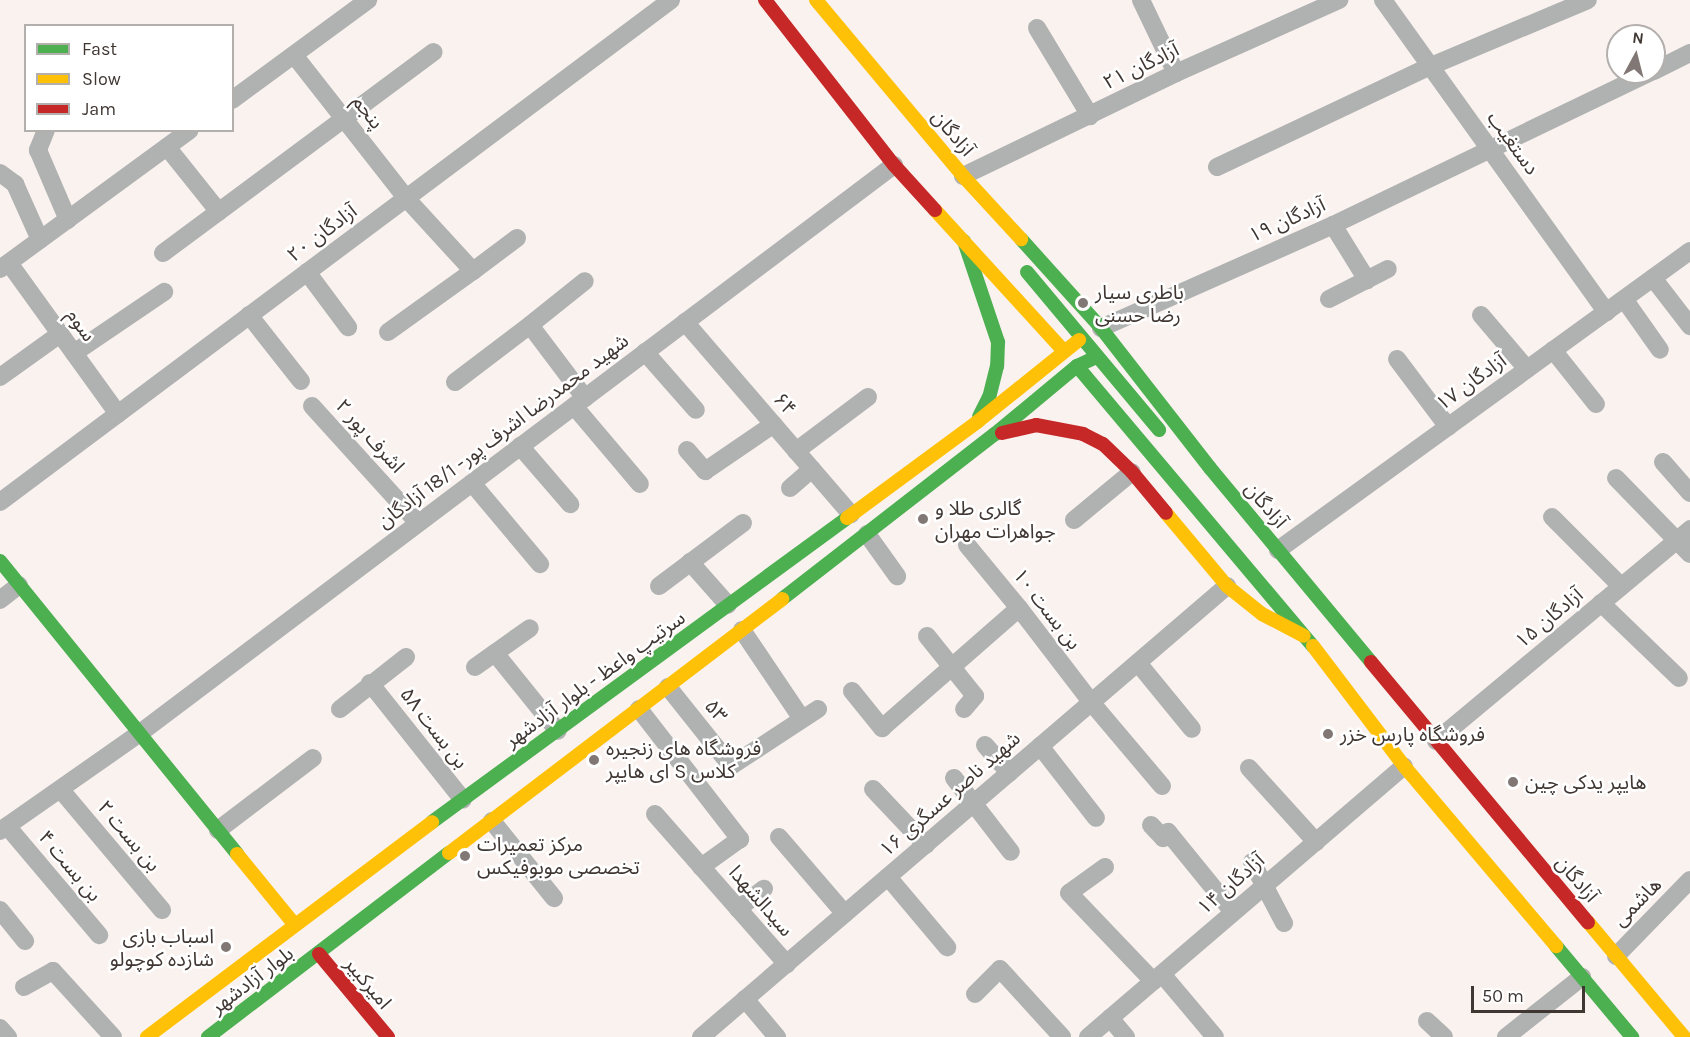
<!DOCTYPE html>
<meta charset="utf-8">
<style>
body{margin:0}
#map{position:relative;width:1690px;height:1037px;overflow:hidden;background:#faf2ef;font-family:Karla,"Noto Sans Arabic",sans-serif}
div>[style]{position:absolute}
.street>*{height:18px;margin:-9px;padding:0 9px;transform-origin:9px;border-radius:9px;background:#b0b2b2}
.fast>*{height:14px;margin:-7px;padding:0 7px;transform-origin:7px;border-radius:7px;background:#4caf50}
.slow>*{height:14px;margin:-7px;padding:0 7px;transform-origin:7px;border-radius:7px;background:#ffc107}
.jam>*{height:14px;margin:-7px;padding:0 7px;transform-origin:7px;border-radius:7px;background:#c62828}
.dots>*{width:16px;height:16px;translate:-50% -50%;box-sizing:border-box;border:3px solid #fff;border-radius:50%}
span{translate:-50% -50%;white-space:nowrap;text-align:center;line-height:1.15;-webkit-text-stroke:5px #fff;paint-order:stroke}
.street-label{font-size:20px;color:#403733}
.poi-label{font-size:20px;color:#403733}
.left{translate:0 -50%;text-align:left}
.right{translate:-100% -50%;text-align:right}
.legend{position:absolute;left:24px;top:24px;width:210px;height:108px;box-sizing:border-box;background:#fff;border:2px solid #b3afad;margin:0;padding:8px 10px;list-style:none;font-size:18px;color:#403733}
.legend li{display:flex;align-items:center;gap:12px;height:30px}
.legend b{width:30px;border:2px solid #b3afad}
.north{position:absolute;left:1606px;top:24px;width:60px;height:60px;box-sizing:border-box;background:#fff;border:2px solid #b3afad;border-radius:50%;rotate:7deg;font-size:16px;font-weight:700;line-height:24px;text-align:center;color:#403733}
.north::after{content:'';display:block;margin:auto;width:21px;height:27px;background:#817875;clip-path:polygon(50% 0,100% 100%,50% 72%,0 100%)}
.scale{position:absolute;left:1471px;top:986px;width:114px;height:27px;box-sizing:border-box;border:3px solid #403733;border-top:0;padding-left:8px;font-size:18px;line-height:21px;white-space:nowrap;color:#403733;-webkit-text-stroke:4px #fff;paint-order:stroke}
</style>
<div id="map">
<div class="street">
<i style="left:1141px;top:0;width:81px;rotate:64.4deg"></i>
<i style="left:1383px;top:0;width:384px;rotate:54.4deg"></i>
<i style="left:1037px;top:28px;width:103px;rotate:58.9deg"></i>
<i style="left:294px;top:55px;width:182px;rotate:51.9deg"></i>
<i style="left:406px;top:198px;width:99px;rotate:47.5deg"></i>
<i style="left:473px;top:271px;width:55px;rotate:-36.9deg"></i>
<i style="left:1654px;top:71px;width:40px;rotate:-26.6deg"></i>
<i style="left:232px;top:100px;width:169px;rotate:-36.3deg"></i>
<i style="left:46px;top:130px;width:22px;rotate:112deg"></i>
<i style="left:38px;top:150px;width:76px;rotate:66.8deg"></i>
<i style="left:167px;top:147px;width:83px;rotate:51.3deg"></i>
<i style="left:1217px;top:167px;width:237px;rotate:-25.3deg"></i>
<i style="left:1431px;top:66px;width:170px;rotate:-22.8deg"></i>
<i style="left:0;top:173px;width:19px;rotate:36deg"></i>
<i style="left:15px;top:184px;width:61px;rotate:65.9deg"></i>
<i style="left:963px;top:176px;width:237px;rotate:-25.8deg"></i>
<i style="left:1176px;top:73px;width:179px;rotate:-24.1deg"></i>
<i style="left:1333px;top:225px;width:65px;rotate:58.3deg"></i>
<i style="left:163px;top:253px;width:337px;rotate:-36.6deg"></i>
<i style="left:9px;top:263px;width:186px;rotate:54.2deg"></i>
<i style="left:0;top:269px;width:235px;rotate:-36.2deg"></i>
<i style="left:307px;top:272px;width:69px;rotate:53.3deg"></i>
<i style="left:1653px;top:278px;width:61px;rotate:52.4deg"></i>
<i style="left:1329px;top:299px;width:66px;rotate:-27deg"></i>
<i style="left:1624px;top:299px;width:62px;rotate:54.8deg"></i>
<i style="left:249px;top:315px;width:84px;rotate:51.8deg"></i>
<i style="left:1481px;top:315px;width:71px;rotate:49.6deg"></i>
<i style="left:685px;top:322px;width:254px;rotate:49.2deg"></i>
<i style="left:1101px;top:328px;width:254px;rotate:-23.9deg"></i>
<i style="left:1333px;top:225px;width:353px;rotate:-25.7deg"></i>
<i style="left:388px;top:332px;width:105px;rotate:-35.7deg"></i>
<i style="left:1553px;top:350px;width:69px;rotate:51.5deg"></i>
<i style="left:645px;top:352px;width:77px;rotate:48.7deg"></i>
<i style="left:74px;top:353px;width:109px;rotate:-34.1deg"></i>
<i style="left:1397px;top:359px;width:85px;rotate:53.1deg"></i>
<i style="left:0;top:377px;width:74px;rotate:-35.6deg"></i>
<i style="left:455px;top:382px;width:94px;rotate:-37.2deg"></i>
<i style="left:585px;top:398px;width:91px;rotate:-127deg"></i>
<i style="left:530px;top:325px;width:70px;rotate:-38.7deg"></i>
<i style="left:312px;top:406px;width:158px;rotate:47.8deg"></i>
<i style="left:574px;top:406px;width:102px;rotate:49.8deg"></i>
<i style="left:520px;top:446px;width:77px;rotate:49.2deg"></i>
<i style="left:687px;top:450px;width:28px;rotate:49deg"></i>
<i style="left:705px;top:471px;width:83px;rotate:-34.3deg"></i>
<i style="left:796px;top:451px;width:90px;rotate:-36.9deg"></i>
<i style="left:1663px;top:462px;width:41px;rotate:48.9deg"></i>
<i style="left:1616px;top:478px;width:106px;rotate:45.8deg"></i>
<i style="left:472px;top:483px;width:106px;rotate:50deg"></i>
<i style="left:790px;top:488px;width:29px;rotate:-41deg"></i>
<i style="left:0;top:502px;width:838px;rotate:-36.8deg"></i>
<i style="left:1552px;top:517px;width:98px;rotate:45deg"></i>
<i style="left:1074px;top:520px;width:75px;rotate:-39.6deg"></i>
<i style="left:867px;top:534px;width:52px;rotate:54.5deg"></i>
<i style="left:967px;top:545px;width:82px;rotate:50.5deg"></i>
<i style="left:1019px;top:608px;width:118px;rotate:52.5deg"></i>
<i style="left:1091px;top:702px;width:110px;rotate:49.8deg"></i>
<i style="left:1278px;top:550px;width:509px;rotate:-35.97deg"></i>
<i style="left:690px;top:562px;width:57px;rotate:48.5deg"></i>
<i style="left:659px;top:586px;width:105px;rotate:-36.9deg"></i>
<i style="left:0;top:600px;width:24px;rotate:-38deg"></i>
<i style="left:1601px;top:603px;width:108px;rotate:43.9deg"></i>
<i style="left:742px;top:630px;width:107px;rotate:56deg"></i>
<i style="left:927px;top:636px;width:77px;rotate:51.3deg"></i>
<i style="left:975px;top:696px;width:17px;rotate:130deg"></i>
<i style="left:495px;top:653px;width:100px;rotate:51.1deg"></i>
<i style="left:1138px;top:663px;width:85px;rotate:50.7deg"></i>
<i style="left:475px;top:667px;width:67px;rotate:-35.3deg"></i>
<i style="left:370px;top:683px;width:149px;rotate:51.5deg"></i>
<i style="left:668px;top:687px;width:101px;rotate:51.4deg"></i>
<i style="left:731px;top:766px;width:104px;rotate:-33.2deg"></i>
<i style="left:852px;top:691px;width:48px;rotate:51deg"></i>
<i style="left:882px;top:728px;width:182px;rotate:-41.2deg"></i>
<i style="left:340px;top:709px;width:84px;rotate:-38.2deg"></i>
<i style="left:639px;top:709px;width:165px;rotate:52.2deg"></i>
<i style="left:740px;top:839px;width:48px;rotate:144.3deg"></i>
<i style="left:1436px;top:741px;width:331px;rotate:-39.8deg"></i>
<i style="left:985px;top:745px;width:37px;rotate:49deg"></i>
<i style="left:1040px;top:746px;width:91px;rotate:52.1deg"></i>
<i style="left:1249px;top:768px;width:100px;rotate:47.8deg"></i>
<i style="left:954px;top:778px;width:93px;rotate:52.4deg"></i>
<i style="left:873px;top:789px;width:77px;rotate:46.6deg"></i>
<i style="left:61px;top:790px;width:157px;rotate:49.9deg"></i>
<i style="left:655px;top:814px;width:200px;rotate:48.7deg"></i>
<i style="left:492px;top:821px;width:99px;rotate:51.2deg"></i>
<i style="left:1151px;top:825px;width:18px;rotate:47deg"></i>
<i style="left:1163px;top:838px;width:8px;rotate:-50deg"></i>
<i style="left:1168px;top:832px;width:103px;rotate:50.9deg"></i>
<i style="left:7px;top:826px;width:143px;rotate:49.8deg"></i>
<i style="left:218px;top:830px;width:119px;rotate:-37.2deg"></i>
<i style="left:0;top:831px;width:171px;rotate:-35deg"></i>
<i style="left:140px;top:733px;width:944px;rotate:-36.99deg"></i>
<i style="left:779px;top:837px;width:101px;rotate:49.4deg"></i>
<i style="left:1252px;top:862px;width:69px;rotate:62.3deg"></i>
<i style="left:1105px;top:867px;width:44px;rotate:144.2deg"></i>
<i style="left:1069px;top:893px;width:122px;rotate:46.3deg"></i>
<i style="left:888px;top:877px;width:92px;rotate:49.9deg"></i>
<i style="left:738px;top:909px;width:33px;rotate:-38deg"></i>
<i style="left:0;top:910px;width:40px;rotate:51deg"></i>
<i style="left:1616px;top:956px;width:106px;rotate:-45.8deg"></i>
<i style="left:1162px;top:974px;width:82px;rotate:49.9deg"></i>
<i style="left:24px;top:987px;width:33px;rotate:-29deg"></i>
<i style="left:53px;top:971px;width:89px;rotate:47.7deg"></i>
<i style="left:975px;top:994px;width:35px;rotate:-45deg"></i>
<i style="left:1000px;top:969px;width:92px;rotate:47.6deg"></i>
<i style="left:745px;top:999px;width:50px;rotate:49.9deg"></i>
<i style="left:1110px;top:1018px;width:25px;rotate:50deg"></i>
<i style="left:1427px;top:1021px;width:23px;rotate:43deg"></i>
<i style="left:0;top:1028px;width:12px;rotate:48deg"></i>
<i style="left:701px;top:1037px;width:693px;rotate:-40.61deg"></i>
<i style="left:1088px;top:1037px;width:416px;rotate:-40.6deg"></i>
<i style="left:1506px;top:1037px;width:97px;rotate:-38.3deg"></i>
</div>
<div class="fast">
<i style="left:1021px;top:239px;width:120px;rotate:48deg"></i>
<i style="left:1101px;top:328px;width:177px;rotate:52.1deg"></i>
<i style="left:1210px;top:468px;width:252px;rotate:50.3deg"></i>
<i style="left:964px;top:241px;width:107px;rotate:71.4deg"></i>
<i style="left:998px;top:342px;width:24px;rotate:92deg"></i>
<i style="left:997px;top:366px;width:32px;rotate:104deg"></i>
<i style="left:989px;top:397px;width:22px;rotate:117deg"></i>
<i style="left:1027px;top:272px;width:206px;rotate:50.1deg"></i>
<i style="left:1077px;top:366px;width:366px;rotate:49.9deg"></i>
<i style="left:0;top:561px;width:377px;rotate:51deg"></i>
<i style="left:782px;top:599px;width:269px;rotate:-37.8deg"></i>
<i style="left:995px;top:434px;width:107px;rotate:-39.7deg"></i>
<i style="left:1077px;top:366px;width:21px;rotate:-25deg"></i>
<i style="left:432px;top:822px;width:514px;rotate:-36.22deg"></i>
<i style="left:1556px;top:946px;width:119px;rotate:50.1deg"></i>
<i style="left:208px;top:1037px;width:303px;rotate:-37.4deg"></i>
</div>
<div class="slow">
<i style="left:816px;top:0;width:229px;rotate:50.1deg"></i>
<i style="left:963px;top:176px;width:86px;rotate:47.4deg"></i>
<i style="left:935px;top:210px;width:190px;rotate:47.6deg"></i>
<i style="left:1166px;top:513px;width:95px;rotate:50.1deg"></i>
<i style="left:1227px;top:586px;width:45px;rotate:38.7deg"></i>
<i style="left:1262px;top:614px;width:47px;rotate:27.6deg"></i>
<i style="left:847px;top:518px;width:162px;rotate:-36.4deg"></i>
<i style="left:977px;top:422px;width:131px;rotate:-38.8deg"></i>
<i style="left:1313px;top:646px;width:151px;rotate:52.8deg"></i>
<i style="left:1404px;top:766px;width:236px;rotate:49.8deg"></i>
<i style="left:449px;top:853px;width:419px;rotate:-37.3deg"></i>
<i style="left:237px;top:854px;width:90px;rotate:50.8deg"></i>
<i style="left:1588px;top:922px;width:150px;rotate:50.1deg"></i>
<i style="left:147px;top:1037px;width:357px;rotate:-37deg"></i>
</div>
<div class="jam">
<i style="left:765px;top:0;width:209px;rotate:52deg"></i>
<i style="left:894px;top:165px;width:61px;rotate:47.7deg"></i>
<i style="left:1002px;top:433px;width:35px;rotate:-13deg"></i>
<i style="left:1036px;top:425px;width:48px;rotate:10.8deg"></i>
<i style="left:1083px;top:434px;width:22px;rotate:27deg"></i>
<i style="left:1103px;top:444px;width:40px;rotate:44deg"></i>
<i style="left:1132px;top:472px;width:53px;rotate:50.3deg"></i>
<i style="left:1371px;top:662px;width:339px;rotate:50.2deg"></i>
<i style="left:319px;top:954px;width:108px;rotate:50.3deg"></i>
</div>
<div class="dots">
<i style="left:1083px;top:303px;background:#817875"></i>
<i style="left:923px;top:519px;background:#817875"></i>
<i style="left:1328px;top:734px;background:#817875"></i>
<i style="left:594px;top:760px;background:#817875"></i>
<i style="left:1513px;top:782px;background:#817875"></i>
<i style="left:465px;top:856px;background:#817875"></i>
<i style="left:226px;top:947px;background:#817875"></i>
</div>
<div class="street-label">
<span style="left:1141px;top:66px;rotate:-26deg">۲۱ آزادگان</span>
<span style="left:368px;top:112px;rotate:52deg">پنجم</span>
<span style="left:953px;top:133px;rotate:50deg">آزادگان</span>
<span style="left:1513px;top:143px;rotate:54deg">دستغیب</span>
<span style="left:1287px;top:220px;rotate:-24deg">۱۹ آزادگان</span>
<span style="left:322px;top:233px;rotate:-37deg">۲۰ آزادگان</span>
<span style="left:81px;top:325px;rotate:54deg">سوم</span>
<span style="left:1471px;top:382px;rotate:-36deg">۱۷ آزادگان</span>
<span style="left:785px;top:404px;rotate:49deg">۶۴</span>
<span style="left:503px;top:431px;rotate:-37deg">شهید محمدرضا اشرف پور- 18/1 آزادگان</span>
<span style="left:370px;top:436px;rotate:48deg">۲ اشرف پور</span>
<span style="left:1266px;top:505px;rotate:50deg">آزادگان</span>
<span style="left:1047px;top:609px;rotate:52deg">بن بست ۱۰</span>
<span style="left:1549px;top:618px;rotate:-40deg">۱۵ آزادگان</span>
<span style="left:595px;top:679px;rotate:-36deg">سرتیپ واعظ - بلوار آزادشهر</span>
<span style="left:716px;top:711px;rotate:51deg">۵۳</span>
<span style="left:434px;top:728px;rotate:52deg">بن بست ۵۸</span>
<span style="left:950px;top:794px;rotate:-41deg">۱۶ شهید ناصر عسگری</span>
<span style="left:129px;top:836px;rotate:50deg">بن بست ۲</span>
<span style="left:70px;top:866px;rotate:50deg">بن بست ۴</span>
<span style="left:1577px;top:879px;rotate:50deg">آزادگان</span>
<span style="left:1231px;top:884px;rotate:-41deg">۱۴ آزادگان</span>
<span style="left:761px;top:901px;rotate:49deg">سیدالشهدا</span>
<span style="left:1637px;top:902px;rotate:-45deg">هاشمی</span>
<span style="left:252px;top:980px;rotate:-37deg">بلوار آزادشهر</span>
<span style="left:368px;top:983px;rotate:50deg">امیرکبیر</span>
</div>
<div class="poi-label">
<span class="left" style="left:1095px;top:304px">باطری سیار<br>رضا حسنی</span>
<span class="left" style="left:935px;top:520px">گالری طلا و<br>جواهرات مهران</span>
<span class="left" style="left:1340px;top:734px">فروشگاه پارس خزر</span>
<span class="left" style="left:606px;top:760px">فروشگاه های زنجیره<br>ای هایپر S کلاس</span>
<span class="left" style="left:1525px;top:782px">هایپر یدکی چین</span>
<span class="left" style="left:477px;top:856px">مرکز تعمیرات<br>تخصصی موبوفیکس</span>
<span class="right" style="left:214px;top:948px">اسباب بازی<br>شازده کوچولو</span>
</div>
<ul class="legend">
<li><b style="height:8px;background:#4caf50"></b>Fast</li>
<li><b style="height:8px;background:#ffc107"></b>Slow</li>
<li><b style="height:8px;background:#c62828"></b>Jam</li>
</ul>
<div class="north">N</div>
<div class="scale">50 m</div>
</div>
